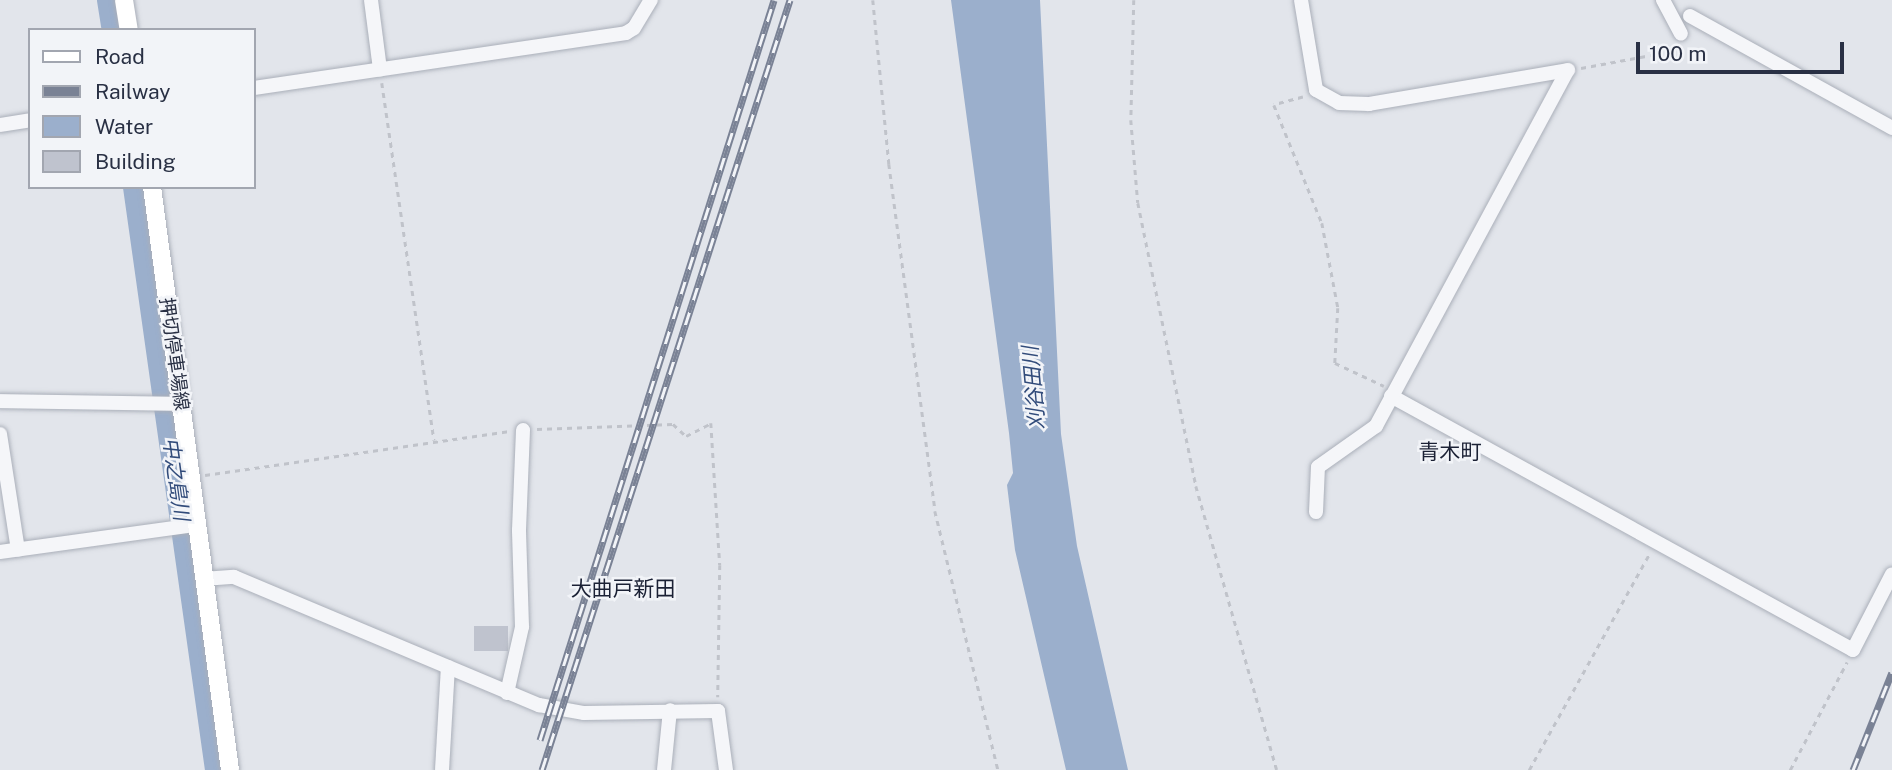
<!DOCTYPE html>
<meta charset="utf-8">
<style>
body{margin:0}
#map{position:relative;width:1892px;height:770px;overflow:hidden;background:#e2e5eb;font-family:"Public Sans","Noto Sans JP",sans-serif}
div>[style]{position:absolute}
.water>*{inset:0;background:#9bafcc}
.river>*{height:24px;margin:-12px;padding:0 12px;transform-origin:12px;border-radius:12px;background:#9bafcc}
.building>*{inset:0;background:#bfc3ce;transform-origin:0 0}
.path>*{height:2.5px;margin-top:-1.25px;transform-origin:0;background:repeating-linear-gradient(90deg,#c0c3ca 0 5px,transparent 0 10px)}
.roads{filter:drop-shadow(0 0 2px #aaafb9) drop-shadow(0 0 2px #aaafb9)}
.minor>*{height:14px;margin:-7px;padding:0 7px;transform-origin:7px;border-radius:7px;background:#f5f6f9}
.major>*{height:18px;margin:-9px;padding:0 9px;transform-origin:9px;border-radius:9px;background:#fff}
.rail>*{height:7px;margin-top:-3.5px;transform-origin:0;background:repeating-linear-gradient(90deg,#f2f4f8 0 13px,#7a8295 0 26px);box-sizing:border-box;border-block:2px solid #7a8295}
span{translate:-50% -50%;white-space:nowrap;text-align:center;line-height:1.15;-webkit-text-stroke:5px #f2f4f8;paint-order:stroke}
.street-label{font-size:19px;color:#293044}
.water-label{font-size:21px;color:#314b7a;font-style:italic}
.neighbourhood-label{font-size:21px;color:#1b2135}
.legend{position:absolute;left:28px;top:28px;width:228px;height:161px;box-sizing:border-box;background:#f2f4f8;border:2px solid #a2a6b0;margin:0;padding:9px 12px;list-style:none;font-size:21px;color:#293044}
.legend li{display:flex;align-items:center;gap:14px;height:35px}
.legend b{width:35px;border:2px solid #a2a6b0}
.scale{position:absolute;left:1636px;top:42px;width:208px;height:32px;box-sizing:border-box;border:4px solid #293044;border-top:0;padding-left:9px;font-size:21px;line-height:24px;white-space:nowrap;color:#293044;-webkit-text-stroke:5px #f2f4f8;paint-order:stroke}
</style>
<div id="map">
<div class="water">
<i style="clip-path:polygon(951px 0,1040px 0,1061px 434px,1077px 546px,1128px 770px,1066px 770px,1015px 550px,1007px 485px,1013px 473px,1009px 433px)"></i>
</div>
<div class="river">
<i style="left:109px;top:0;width:30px;rotate:81deg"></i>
<i style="left:135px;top:187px;width:589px;rotate:81.99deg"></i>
</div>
<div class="building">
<i style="left:474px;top:626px;width:34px;height:25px"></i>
</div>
<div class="path">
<i style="left:873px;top:0;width:165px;rotate:84.4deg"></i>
<i style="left:889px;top:164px;width:350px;rotate:82.4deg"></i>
<i style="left:935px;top:511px;width:267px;rotate:76.3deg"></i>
<i style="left:1134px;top:0;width:120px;rotate:91.4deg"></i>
<i style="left:1131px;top:120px;width:83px;rotate:85.2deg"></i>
<i style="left:1138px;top:203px;width:289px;rotate:78.4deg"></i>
<i style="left:1196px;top:486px;width:295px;rotate:74.1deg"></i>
<i style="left:1581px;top:68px;width:77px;rotate:-10.4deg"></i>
<i style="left:1657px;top:54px;width:17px;rotate:-36deg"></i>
<i style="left:382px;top:83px;width:361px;rotate:81.7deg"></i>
<i style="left:1303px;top:97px;width:30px;rotate:165deg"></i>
<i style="left:1274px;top:105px;width:127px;rotate:67.9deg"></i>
<i style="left:1322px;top:223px;width:86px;rotate:79.3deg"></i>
<i style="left:1338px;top:308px;width:55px;rotate:93.1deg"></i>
<i style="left:1335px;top:363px;width:54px;rotate:25.1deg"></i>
<i style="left:537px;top:429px;width:136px;rotate:-2.1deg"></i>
<i style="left:673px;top:424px;width:18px;rotate:43deg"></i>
<i style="left:686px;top:436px;width:28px;rotate:-27deg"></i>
<i style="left:711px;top:423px;width:142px;rotate:86.4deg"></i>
<i style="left:720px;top:565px;width:132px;rotate:90.9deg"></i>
<i style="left:205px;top:475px;width:308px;rotate:-8.2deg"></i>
<i style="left:1529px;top:770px;width:248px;rotate:-60.9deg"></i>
<i style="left:1790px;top:770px;width:122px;rotate:-62.2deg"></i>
</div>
<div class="roads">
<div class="minor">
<i style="left:371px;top:0;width:70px;rotate:82.6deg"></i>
<i style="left:1301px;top:0;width:91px;rotate:80.5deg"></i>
<i style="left:1316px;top:90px;width:26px;rotate:29deg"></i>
<i style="left:1339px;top:103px;width:30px;rotate:2deg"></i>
<i style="left:1369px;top:104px;width:202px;rotate:-9.7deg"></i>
<i style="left:1663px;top:0;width:38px;rotate:62deg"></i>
<i style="left:1690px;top:16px;width:231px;rotate:29deg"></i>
<i style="left:254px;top:88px;width:376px;rotate:-8.4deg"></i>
<i style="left:626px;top:33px;width:9px;rotate:-32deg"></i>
<i style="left:634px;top:28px;width:33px;rotate:-59deg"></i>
<i style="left:0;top:125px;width:30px;rotate:-9deg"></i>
<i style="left:1391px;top:396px;width:527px;rotate:28.8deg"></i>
<i style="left:1853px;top:650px;width:85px;rotate:-62.8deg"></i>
<i style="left:0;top:401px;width:181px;rotate:0.9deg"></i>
<i style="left:0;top:434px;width:117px;rotate:81.2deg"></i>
<i style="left:1316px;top:512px;width:45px;rotate:-87.5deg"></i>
<i style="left:1318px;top:467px;width:71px;rotate:-35.3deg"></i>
<i style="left:1376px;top:426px;width:404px;rotate:-61.7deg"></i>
<i style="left:0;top:552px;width:196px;rotate:-7.9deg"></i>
<i style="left:203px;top:579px;width:31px;rotate:-4deg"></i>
<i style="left:234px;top:577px;width:331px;rotate:22.8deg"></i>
<i style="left:539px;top:705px;width:46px;rotate:10.1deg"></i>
<i style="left:584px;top:713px;width:134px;rotate:-0.9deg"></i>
<i style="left:718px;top:711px;width:60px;rotate:82.3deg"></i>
<i style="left:507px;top:693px;width:68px;rotate:-77.2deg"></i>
<i style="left:522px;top:627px;width:97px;rotate:-91.8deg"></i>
<i style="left:519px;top:530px;width:100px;rotate:-87.7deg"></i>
<i style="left:442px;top:770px;width:103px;rotate:-86.7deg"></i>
<i style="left:664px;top:770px;width:60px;rotate:-84.3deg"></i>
</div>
<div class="major">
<i style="left:124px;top:0;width:30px;rotate:81deg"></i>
<i style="left:152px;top:187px;width:588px;rotate:82.38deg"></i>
</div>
</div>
<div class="rail">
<i style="left:540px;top:740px;width:776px;rotate:-72.45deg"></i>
<i style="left:542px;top:770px;width:809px;rotate:-72.15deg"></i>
<i style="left:1853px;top:770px;width:105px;rotate:-68.3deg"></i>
</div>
<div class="street-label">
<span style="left:174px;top:354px;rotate:82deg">押切停車場線</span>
</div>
<div class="water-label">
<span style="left:1034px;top:388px;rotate:-95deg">刈谷田川</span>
<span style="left:176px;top:479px;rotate:82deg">中之島川</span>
</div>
<div class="neighbourhood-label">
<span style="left:1450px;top:452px">青木町</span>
<span style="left:623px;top:589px">大曲戸新田</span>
</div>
<ul class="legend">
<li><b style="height:9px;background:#fff"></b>Road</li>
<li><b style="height:9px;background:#7a8295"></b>Railway</li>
<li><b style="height:19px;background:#9bafcc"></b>Water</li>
<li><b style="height:19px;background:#bfc3ce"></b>Building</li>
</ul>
<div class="scale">100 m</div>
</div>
